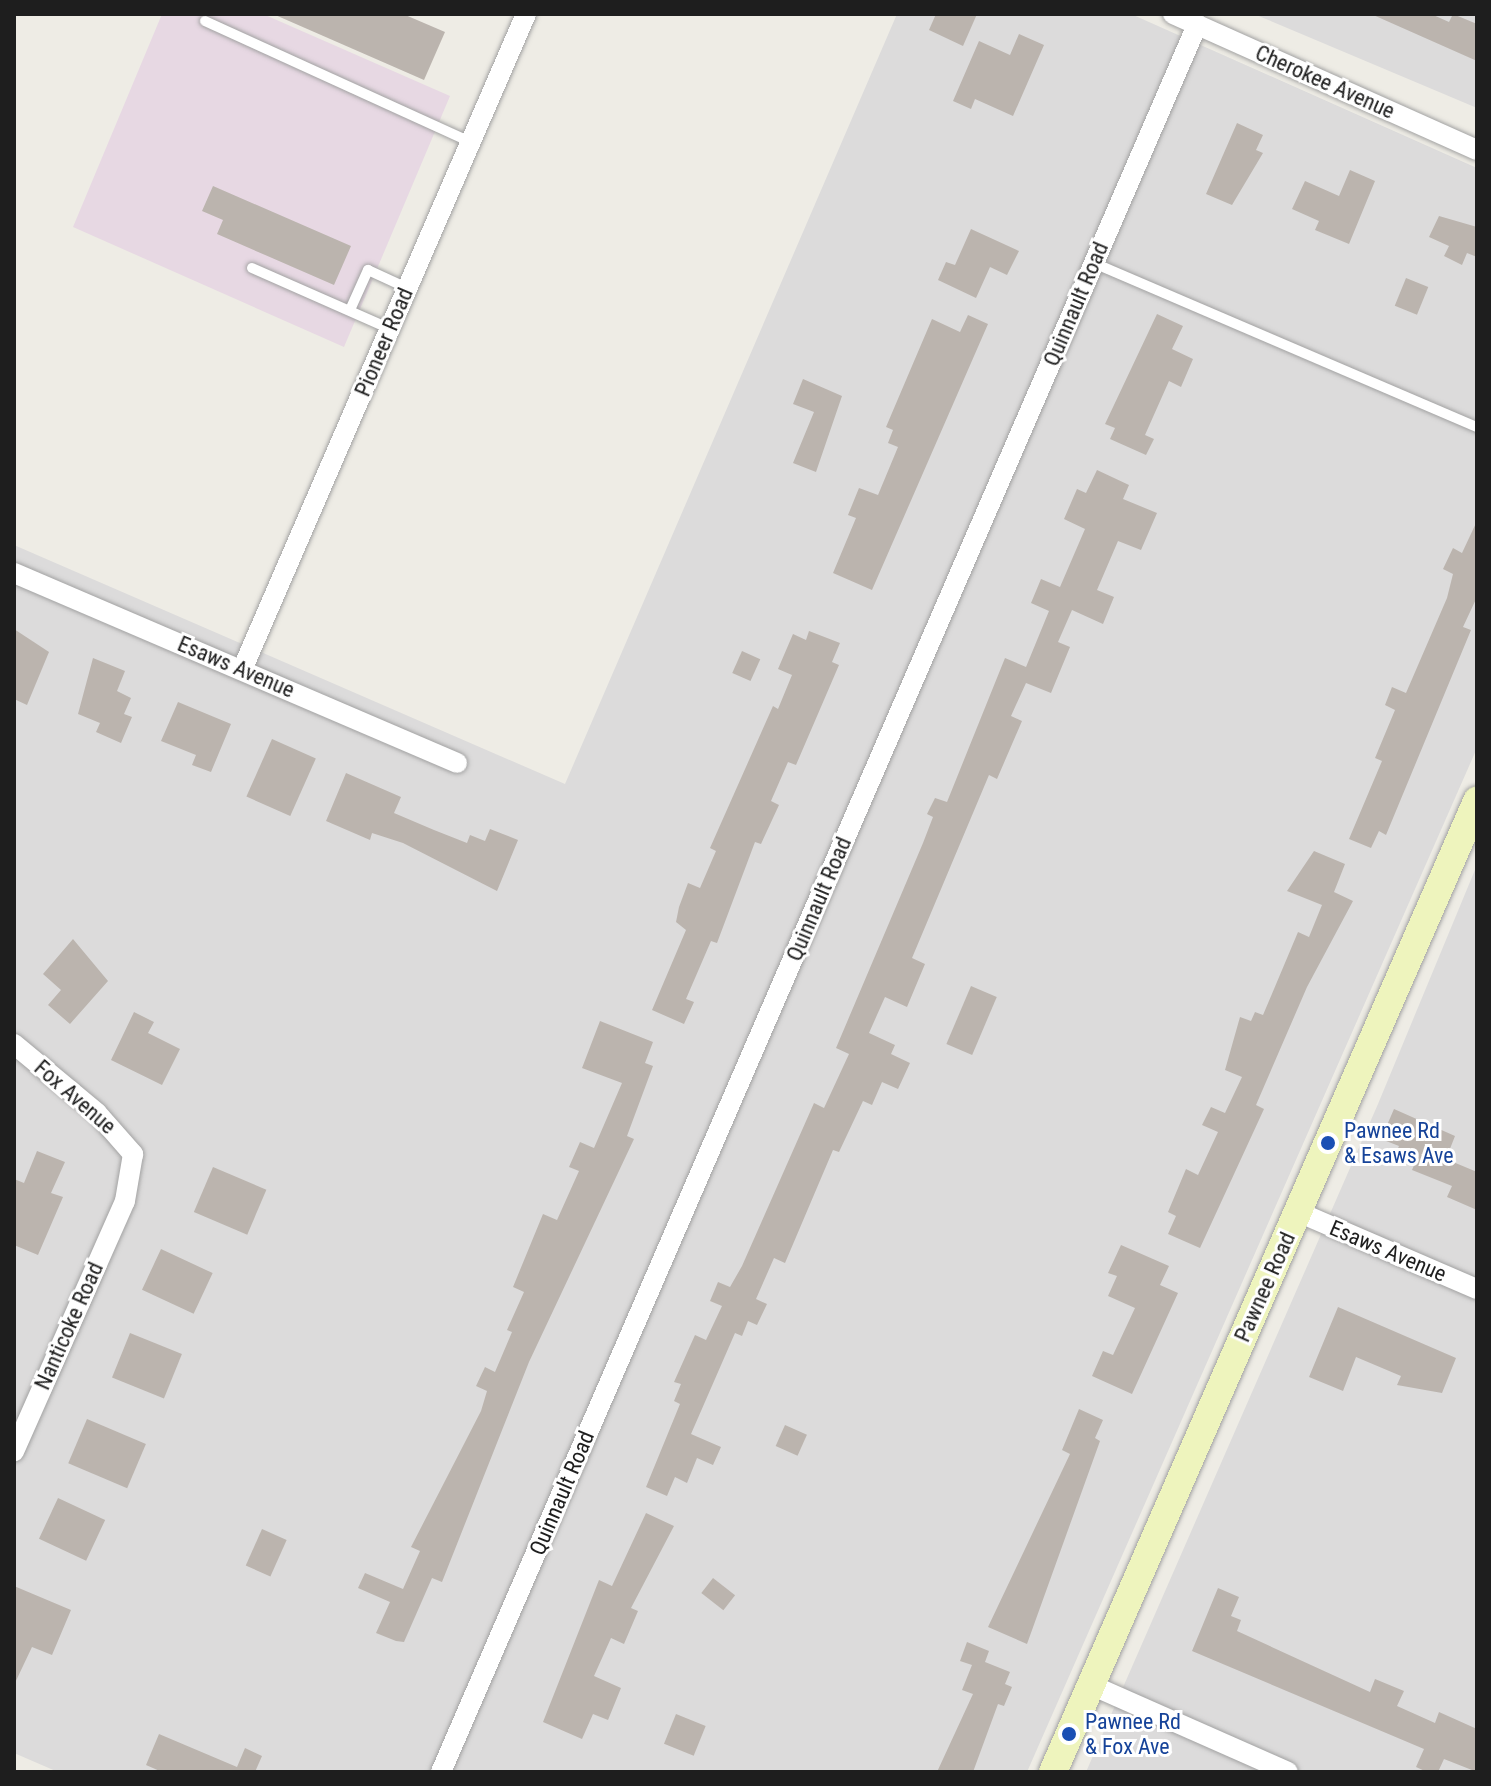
<!DOCTYPE html>
<style>
body{margin:0}
#map{position:relative;width:1491px;height:1786px;overflow:hidden;background:#eeece5;font-family:"Roboto Condensed",sans-serif}
div>[style]{position:absolute}
.residential>*{inset:0;background:#dcdbdb}
.industrial>*{inset:0;background:#e7d8e3}
.building>*{inset:0;background:#bbb4ae;transform-origin:0 0}
.roads{filter:drop-shadow(0 0 2px #a2a2a2) drop-shadow(0 0 2px #a2a2a2)}
.lane>*{height:10px;margin:-5px;padding:0 5px;transform-origin:5px;border-radius:5px;background:#fff}
.street>*{height:20px;margin:-10px;padding:0 10px;transform-origin:10px;border-radius:10px;background:#fff}
.secondary>*{height:28px;margin:-14px;padding:0 14px;transform-origin:14px;border-radius:14px;background:#eef4bd}
.dots>*{width:22px;height:22px;translate:-50% -50%;box-sizing:border-box;border:4px solid #fff;border-radius:50%}
span{translate:-50% -50%;white-space:nowrap;text-align:center;line-height:1.15;-webkit-text-stroke:6px #fff;paint-order:stroke}
.street-label{font-size:22px;color:#1e1e1e}
.transit-label{font-size:22px;color:#164399}
.left{translate:0 -50%;text-align:left}
.frame{position:absolute;inset:0;border:16px solid #1e1e1e;pointer-events:none}
</style>
<div id="map">
<div class="residential">
<i style="clip-path:polygon(897px 14px,1131px 14px,1477px 168px,1477px 748px,1027px 1772px,58px 1772px,14px 1753px,14px 545px,565px 784px)"></i>
<i style="clip-path:polygon(1254px 14px,1477px 14px,1477px 108px)"></i>
<i style="clip-path:polygon(1477px 865px,1477px 1772px,1086px 1772px,1378px 1104px)"></i>
</div>
<div class="industrial">
<i style="clip-path:polygon(162px 14px,263px 14px,450px 96px,344px 347px,73px 227px)"></i>
</div>
<div class="building">
<i style="clip-path:polygon(273px 14px,403px 14px,445px 32px,424px 80px)"></i>
<i style="clip-path:polygon(936px 14px,977px 14px,963px 46px,929px 30px)"></i>
<i style="clip-path:polygon(1371px 14px,1431px 14px,1449px 22px,1453px 14px,1477px 24px,1477px 61px)"></i>
<i style="clip-path:polygon(1019px 34px,1044px 45px,1013px 116px,975px 99px,971px 109px,953px 101px,979px 41px,1010px 55px)"></i>
<i style="clip-path:polygon(1237px 123px,1263px 135px,1256px 150px,1263px 153px,1232px 205px,1206px 194px)"></i>
<i style="clip-path:polygon(1350px 170px,1375px 181px,1349px 244px,1315px 230px,1319px 221px,1292px 209px,1305px 181px,1339px 196px)"></i>
<i style="clip-path:polygon(213px 186px,351px 246px,334px 285px,217px 234px,223px 220px,202px 211px)"></i>
<i style="clip-path:polygon(1439px 216px,1477px 227px,1477px 257px,1467px 253px,1462px 265px,1444px 256px,1449px 246px,1429px 237px)"></i>
<i style="clip-path:polygon(971px 229px,1019px 251px,1007px 275px,990px 267px,976px 298px,938px 280px,946px 262px,955px 265px)"></i>
<i style="left:1406px;top:278px;width:24px;height:30px;rotate:22deg"></i>
<i style="clip-path:polygon(1157px 314px,1183px 326px,1172px 349px,1193px 359px,1181px 387px,1169px 381px,1145px 435px,1154px 439px,1146px 455px,1110px 439px,1115px 428px,1105px 424px)"></i>
<i style="clip-path:polygon(968px 315px,988px 324px,872px 590px,833px 573px,856px 518px,848px 515px,859px 488px,878px 495px,898px 447px,888px 443px,893px 430px,886px 427px,932px 319px,960px 332px)"></i>
<i style="clip-path:polygon(803px 379px,842px 396px,816px 472px,793px 463px,814px 412px,793px 404px)"></i>
<i style="clip-path:polygon(1097px 470px,1129px 485px,1123px 499px,1157px 513px,1141px 550px,1118px 541px,1097px 590px,1114px 597px,1103px 624px,1072px 610px,1058px 642px,1070px 647px,1051px 693px,1026px 683px,1011px 716px,1022px 721px,997px 779px,989px 775px,912px 958px,925px 964px,907px 1007px,885px 997px,869px 1033px,895px 1045px,891px 1054px,910px 1063px,898px 1089px,882px 1082px,872px 1105px,863px 1101px,839px 1152px,833px 1150px,785px 1263px,774px 1258px,756px 1299px,767px 1304px,757px 1325px,748px 1321px,742px 1336px,735px 1333px,691px 1434px,721px 1447px,713px 1465px,697px 1458px,687px 1483px,675px 1477px,667px 1496px,646px 1487px,680px 1404px,674px 1401px,681px 1384px,674px 1382px,695px 1335px,706px 1340px,722px 1306px,710px 1301px,718px 1282px,730px 1287px,742px 1266px,814px 1103px,824px 1108px,849px 1054px,836px 1048px,923px 843px,933px 817px,927px 814px,935px 798px,947px 802px,1005px 658px,1026px 667px,1049px 611px,1031px 603px,1041px 579px,1060px 587px,1085px 529px,1064px 519px,1077px 489px,1086px 493px)"></i>
<i style="clip-path:polygon(1477px 521px,1477px 597px,1463px 627px,1471px 630px,1386px 835px,1379px 831px,1371px 848px,1349px 839px,1382px 761px,1375px 758px,1395px 710px,1385px 705px,1392px 687px,1406px 693px,1447px 598px,1453px 574px,1443px 569px,1453px 548px,1462px 553px)"></i>
<i style="clip-path:polygon(14px 629px,49px 652px,27px 705px,14px 699px)"></i>
<i style="clip-path:polygon(809px 631px,840px 643px,832px 662px,839px 665px,796px 765px,788px 762px,771px 801px,779px 805px,761px 844px,755px 842px,717px 943px,711px 941px,686px 999px,694px 1002px,684px 1024px,652px 1010px,686px 930px,676px 922px,679px 907px,688px 883px,700px 888px,716px 851px,710px 848px,773px 706px,778px 709px,792px 675px,778px 669px,793px 634px,806px 640px)"></i>
<i style="left:742px;top:651px;width:20px;height:24px;rotate:24deg"></i>
<i style="clip-path:polygon(93px 658px,125px 671px,117px 691px,131px 698px,124px 714px,132px 717px,121px 743px,96px 732px,100px 723px,78px 714px)"></i>
<i style="clip-path:polygon(178px 702px,231px 724px,211px 772px,192px 765px,196px 755px,161px 741px)"></i>
<i style="left:272px;top:739px;width:48px;height:63px;rotate:24deg"></i>
<i style="clip-path:polygon(346px 773px,401px 797px,394px 813px,434px 830px,467px 843px,470px 835px,485px 841px,490px 829px,518px 840px,497px 891px,403px 843px,372px 833px,370px 840px,326px 821px)"></i>
<i style="clip-path:polygon(1314px 851px,1345px 864px,1334px 892px,1353px 901px,1307px 987px,1256px 1105px,1264px 1109px,1200px 1248px,1168px 1234px,1176px 1216px,1168px 1212px,1186px 1169px,1198px 1175px,1218px 1132px,1202px 1125px,1211px 1107px,1225px 1113px,1242px 1077px,1225px 1070px,1240px 1017px,1251px 1021px,1255px 1012px,1263px 1015px,1298px 932px,1309px 937px,1322px 905px,1287px 891px)"></i>
<i style="clip-path:polygon(73px 939px,108px 981px,70px 1024px,48px 1005px,61px 990px,43px 974px)"></i>
<i style="left:971px;top:986px;width:28px;height:63px;rotate:23deg"></i>
<i style="clip-path:polygon(134px 1012px,154px 1022px,148px 1033px,180px 1049px,162px 1085px,111px 1060px)"></i>
<i style="clip-path:polygon(600px 1021px,653px 1042px,645px 1063px,653px 1066px,627px 1136px,634px 1139px,529px 1362px,442px 1582px,432px 1578px,404px 1642px,396px 1641px,376px 1633px,390px 1602px,358px 1588px,365px 1573px,403px 1589px,420px 1551px,411px 1547px,481px 1411px,487px 1391px,476px 1386px,485px 1367px,495px 1372px,512px 1332px,507px 1330px,524px 1292px,513px 1287px,543px 1214px,557px 1220px,579px 1171px,569px 1167px,580px 1142px,594px 1148px,622px 1083px,582px 1068px)"></i>
<i style="clip-path:polygon(1394px 1109px,1455px 1136px,1446px 1159px,1477px 1172px,1477px 1210px,1447px 1197px,1452px 1186px,1412px 1170px,1415px 1163px,1395px 1155px,1399px 1146px,1381px 1139px)"></i>
<i style="clip-path:polygon(37px 1151px,65px 1162px,51px 1193px,63px 1197px,38px 1255px,14px 1245px,14px 1179px,24px 1183px)"></i>
<i style="left:213px;top:1167px;width:58px;height:49px;rotate:23deg"></i>
<i style="clip-path:polygon(1121px 1245px,1169px 1266px,1160px 1285px,1178px 1293px,1132px 1394px,1092px 1376px,1103px 1351px,1113px 1355px,1135px 1308px,1108px 1296px,1117px 1276px,1108px 1273px)"></i>
<i style="left:161px;top:1249px;width:57px;height:45px;rotate:25deg"></i>
<i style="clip-path:polygon(1338px 1307px,1456px 1358px,1442px 1393px,1397px 1385px,1401px 1376px,1356px 1357px,1343px 1391px,1309px 1377px)"></i>
<i style="left:130px;top:1333px;width:56px;height:48px;rotate:22deg"></i>
<i style="clip-path:polygon(1079px 1409px,1103px 1420px,1095px 1438px,1100px 1441px,1027px 1644px,988px 1627px,1070px 1454px,1062px 1450px)"></i>
<i style="left:87px;top:1419px;width:64px;height:48px;rotate:23deg"></i>
<i style="left:785px;top:1425px;width:24px;height:23px;rotate:24deg"></i>
<i style="left:58px;top:1498px;width:52px;height:45px;rotate:25deg"></i>
<i style="clip-path:polygon(646px 1513px,674px 1526px,631px 1608px,638px 1611px,624px 1644px,611px 1638px,594px 1676px,621px 1688px,608px 1720px,593px 1714px,582px 1739px,543px 1722px,599px 1580px,612px 1586px)"></i>
<i style="left:262px;top:1529px;width:27px;height:40px;rotate:24deg"></i>
<i style="left:713px;top:1578px;width:28px;height:19px;rotate:38deg"></i>
<i style="clip-path:polygon(14px 1586px,71px 1610px,52px 1655px,32px 1647px,14px 1685px)"></i>
<i style="clip-path:polygon(1218px 1588px,1239px 1597px,1231px 1616px,1241px 1620px,1237px 1631px,1370px 1692px,1375px 1679px,1404px 1691px,1397px 1706px,1435px 1723px,1439px 1712px,1477px 1729px,1477px 1772px,1444px 1759px,1438px 1772px,1427px 1772px,1416px 1767px,1424px 1749px,1192px 1651px)"></i>
<i style="clip-path:polygon(967px 1642px,989px 1651px,985px 1662px,1010px 1672px,1005px 1684px,1012px 1687px,1004px 1706px,998px 1704px,973px 1772px,937px 1772px,973px 1694px,962px 1690px,972px 1665px,960px 1661px)"></i>
<i style="left:676px;top:1714px;width:32px;height:32px;rotate:22deg"></i>
<i style="clip-path:polygon(159px 1734px,237px 1767px,245px 1748px,262px 1756px,255px 1772px,162px 1772px,146px 1765px)"></i>
</div>
<div class="roads">
<div class="lane">
<i style="left:205px;top:21px;width:291px;rotate:24.5deg"></i>
<i style="left:1094px;top:263px;width:417px;rotate:23.2deg"></i>
<i style="left:252px;top:268px;width:151px;rotate:23.8deg"></i>
<i style="left:350px;top:310px;width:44px;rotate:-65.8deg"></i>
<i style="left:368px;top:270px;width:43px;rotate:24.8deg"></i>
</div>
<div class="street">
<i style="left:1173px;top:14px;width:333px;rotate:24.1deg"></i>
<i style="left:14px;top:573px;width:482px;rotate:23.2deg"></i>
<i style="left:242px;top:670px;width:715px;rotate:-66.59deg"></i>
<i style="left:14px;top:1044px;width:108px;rotate:39.7deg"></i>
<i style="left:97px;top:1113px;width:55px;rotate:48.7deg"></i>
<i style="left:133px;top:1154px;width:48px;rotate:99.7deg"></i>
<i style="left:125px;top:1201px;width:274px;rotate:113.9deg"></i>
<i style="left:1298px;top:1212px;width:195px;rotate:23.3deg"></i>
<i style="left:1091px;top:1685px;width:215px;rotate:23.8deg"></i>
<i style="left:441px;top:1772px;width:1904px;rotate:-66.6deg"></i>
</div>
<div class="secondary">
<i style="left:1053px;top:1772px;width:1060px;rotate:-66.41deg"></i>
</div>
</div>
<div class="dots">
<i style="left:1328px;top:1143px;background:#1a4fb4"></i>
<i style="left:1069px;top:1734px;background:#1a4fb4"></i>
</div>
<div class="street-label">
<span style="left:1325px;top:82px;rotate:24deg">Cherokee Avenue</span>
<span style="left:1076px;top:304px;rotate:-67deg">Quinnault Road</span>
<span style="left:384px;top:342px;rotate:-67deg">Pioneer Road</span>
<span style="left:236px;top:667px;rotate:23deg">Esaws Avenue</span>
<span style="left:819px;top:899px;rotate:-67deg">Quinnault Road</span>
<span style="left:75px;top:1097px;rotate:41deg">Fox Avenue</span>
<span style="left:1388px;top:1251px;rotate:23deg">Esaws Avenue</span>
<span style="left:1265px;top:1287px;rotate:-66deg">Pawnee Road</span>
<span style="left:69px;top:1326px;rotate:-66deg">Nanticoke Road</span>
<span style="left:562px;top:1493px;rotate:-67deg">Quinnault Road</span>
</div>
<div class="transit-label">
<span class="left" style="left:1344px;top:1143px">Pawnee Rd<br>&amp; Esaws Ave</span>
<span class="left" style="left:1085px;top:1734px">Pawnee Rd<br>&amp; Fox Ave</span>
</div>
<div class="frame"></div>
</div>
